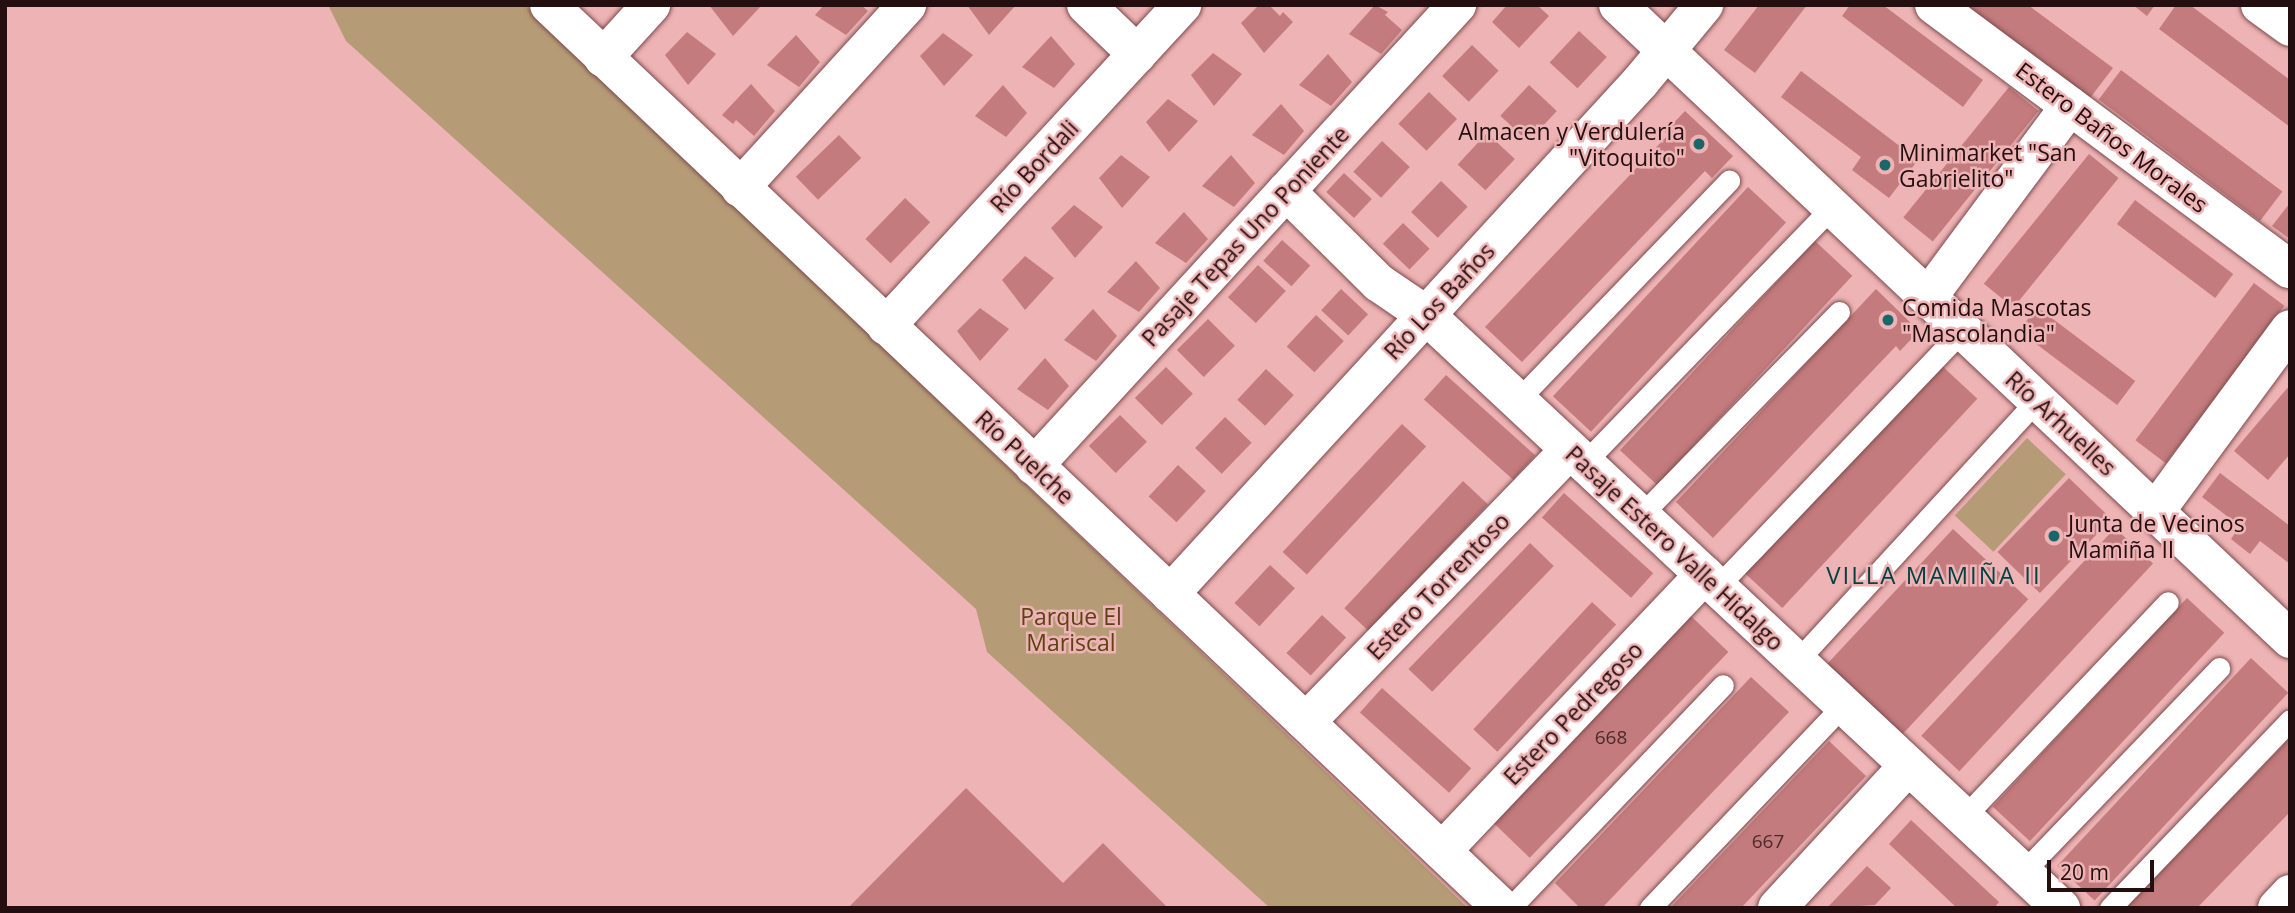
<!DOCTYPE html>
<meta charset="utf-8">
<style>
body{margin:0}
#map{position:relative;width:2295px;height:913px;overflow:hidden;background:#eeb3b4;font-family:"Open Sans",sans-serif}
div>[style]{position:absolute}
.green>*{inset:0;background:#b59c76;transform-origin:0 0}
.building>*{inset:0;background:#c37b7d;transform-origin:0 0}
.roads{filter:drop-shadow(0 0 2px #7d4a4c) drop-shadow(0 0 2px #7d4a4c)}
.lane>*{height:21px;margin:-10.5px;padding:0 10.5px;transform-origin:10.5px;border-radius:10.5px;background:#fff}
.street>*{height:38px;margin:-19px;padding:0 19px;transform-origin:19px;border-radius:19px;background:#fff}
.dots>*{width:19px;height:19px;translate:-50% -50%;box-sizing:border-box;border:4px solid #eeb3b4;border-radius:50%}
span{translate:-50% -50%;white-space:nowrap;text-align:center;line-height:1.15;-webkit-text-stroke:5px #eeb3b4;paint-order:stroke}
.number-label{font-size:19px;color:#4c2a2b}
.number-label span{-webkit-text-stroke-width:0}
.poi-label{font-size:23px;color:#240f10}
.right{translate:-100% -50%;text-align:right}
.left{translate:0 -50%;text-align:left}
.street-label{font-size:23px;color:#240f10}
.park-label{font-size:23px;color:#5d4313}
.neighbourhood-label{font-size:24px;color:#004345;letter-spacing:2px}
.frame{position:absolute;inset:0;border:7px solid #240f10;pointer-events:none}
.scale{position:absolute;left:2047px;top:860px;width:107px;height:32px;box-sizing:border-box;border:4px solid #240f10;border-top:0;padding-left:9px;font-size:21px;line-height:24px;white-space:nowrap;color:#240f10;-webkit-text-stroke:5px #eeb3b4;paint-order:stroke}
</style>
<div id="map">
<div class="green">
<i style="clip-path:polygon(328px 5px,525px 5px,1468px 908px,1270px 908px,987px 652px,976px 609px,346px 41px)"></i>
<i style="left:2027px;top:438px;width:53px;height:106px;rotate:43deg"></i>
</div>
<div class="building">
<i style="clip-path:polygon(709px 5px,762px 5px,733px 36px)"></i>
<i style="clip-path:polygon(824px 5px,861px 5px,868px 11px,846px 35px,815px 15px)"></i>
<i style="clip-path:polygon(967px 5px,1016px 5px,989px 35px)"></i>
<i style="clip-path:polygon(1259px 5px,1269px 5px,1280px 16px,1283px 12px,1293px 22px,1264px 53px,1241px 23px)"></i>
<i style="clip-path:polygon(1375px 5px,1388px 12px,1385px 15px,1402px 30px,1381px 54px,1349px 34px)"></i>
<i style="clip-path:polygon(1507px 5px,1537px 5px,1549px 16px,1519px 48px,1492px 22px)"></i>
<i style="clip-path:polygon(1759px 5px,1807px 5px,1755px 73px,1724px 50px)"></i>
<i style="clip-path:polygon(1850px 5px,1883px 5px,1983px 80px,1963px 107px,1842px 16px)"></i>
<i style="clip-path:polygon(1965px 5px,2028px 5px,2113px 68px,2090px 98px)"></i>
<i style="clip-path:polygon(2133px 5px,2155px 5px,2147px 16px)"></i>
<i style="clip-path:polygon(2176px 5px,2190px 5px,2290px 80px,2290px 127px,2159px 29px)"></i>
<i style="left:1579px;top:31px;width:38px;height:43px;rotate:43deg"></i>
<i style="clip-path:polygon(687px 32px,716px 54px,688px 85px,665px 55px)"></i>
<i style="clip-path:polygon(943px 33px,973px 55px,944px 86px,920px 56px)"></i>
<i style="clip-path:polygon(796px 35px,820px 62px,799px 87px,767px 65px)"></i>
<i style="clip-path:polygon(1051px 36px,1075px 64px,1054px 88px,1022px 67px)"></i>
<i style="left:1472px;top:45px;width:37px;height:43px;rotate:44deg"></i>
<i style="clip-path:polygon(1213px 53px,1242px 74px,1214px 106px,1191px 75px)"></i>
<i style="clip-path:polygon(1328px 54px,1352px 82px,1331px 106px,1299px 85px)"></i>
<i style="left:2121px;top:70px;width:202px;height:37px;rotate:37deg"></i>
<i style="clip-path:polygon(1801px 71px,1918px 160px,1889px 198px,1852px 170px,1861px 157px,1781px 97px)"></i>
<i style="clip-path:polygon(751px 84px,775px 111px,754px 136px,736px 120px,733px 124px,722px 115px)"></i>
<i style="clip-path:polygon(1003px 85px,1027px 113px,1006px 137px,975px 116px)"></i>
<i style="left:1529px;top:85px;width:38px;height:42px;rotate:43deg"></i>
<i style="left:2009px;top:87px;width:38px;height:168px;rotate:39deg"></i>
<i style="left:1429px;top:92px;width:39px;height:44px;rotate:44deg"></i>
<i style="clip-path:polygon(1168px 99px,1198px 121px,1169px 152px,1146px 122px)"></i>
<i style="clip-path:polygon(1281px 104px,1304px 131px,1284px 155px,1252px 135px)"></i>
<i style="clip-path:polygon(1685px 111px,1733px 156px,1712px 178px,1705px 171px,1522px 362px,1485px 327px,1668px 135px,1665px 132px)"></i>
<i style="left:1487px;top:133px;width:38px;height:43px;rotate:43deg"></i>
<i style="left:839px;top:135px;width:32px;height:60px;rotate:46deg"></i>
<i style="left:1382px;top:141px;width:38px;height:42px;rotate:43deg"></i>
<i style="left:2089px;top:154px;width:38px;height:167px;rotate:39deg"></i>
<i style="clip-path:polygon(1121px 155px,1150px 177px,1122px 208px,1099px 178px)"></i>
<i style="clip-path:polygon(1231px 155px,1255px 183px,1234px 207px,1202px 186px)"></i>
<i style="left:1344px;top:173px;width:38px;height:26px;rotate:43deg"></i>
<i style="left:1441px;top:181px;width:37px;height:43px;rotate:44deg"></i>
<i style="left:1748px;top:187px;width:52px;height:286px;rotate:43deg"></i>
<i style="left:905px;top:198px;width:35px;height:57px;rotate:44deg"></i>
<i style="left:2135px;top:200px;width:123px;height:30px;rotate:37deg"></i>
<i style="clip-path:polygon(2290px 203px,2290px 239px,2272px 226px)"></i>
<i style="clip-path:polygon(1074px 205px,1103px 227px,1075px 258px,1051px 228px)"></i>
<i style="clip-path:polygon(1184px 212px,1208px 239px,1186px 263px,1155px 243px)"></i>
<i style="left:1403px;top:223px;width:37px;height:29px;rotate:44deg"></i>
<i style="left:1282px;top:240px;width:38px;height:28px;rotate:42deg"></i>
<i style="left:1815px;top:241px;width:51px;height:286px;rotate:43deg"></i>
<i style="clip-path:polygon(1025px 256px,1054px 278px,1025px 310px,1002px 280px)"></i>
<i style="clip-path:polygon(1136px 261px,1160px 288px,1139px 312px,1107px 292px)"></i>
<i style="left:1258px;top:265px;width:38px;height:44px;rotate:43deg"></i>
<i style="left:2254px;top:283px;width:38px;height:197px;rotate:37deg"></i>
<i style="left:1341px;top:289px;width:37px;height:29px;rotate:43deg"></i>
<i style="clip-path:polygon(1876px 289px,1919px 331px,1900px 351px,1896px 346px,1713px 538px,1676px 502px)"></i>
<i style="left:2037px;top:307px;width:123px;height:30px;rotate:37deg"></i>
<i style="clip-path:polygon(980px 308px,1009px 329px,980px 361px,957px 331px)"></i>
<i style="clip-path:polygon(1093px 309px,1117px 336px,1096px 361px,1064px 340px)"></i>
<i style="left:1316px;top:315px;width:38px;height:43px;rotate:43deg"></i>
<i style="left:1208px;top:319px;width:38px;height:44px;rotate:45deg"></i>
<i style="clip-path:polygon(1045px 358px,1069px 386px,1048px 410px,1017px 389px)"></i>
<i style="left:1940px;top:364px;width:51px;height:286px;rotate:43deg"></i>
<i style="left:1166px;top:367px;width:38px;height:44px;rotate:45deg"></i>
<i style="left:1266px;top:369px;width:38px;height:42px;rotate:43deg"></i>
<i style="left:1446px;top:375px;width:120px;height:33px;rotate:42deg"></i>
<i style="clip-path:polygon(2290px 385px,2290px 454px,2268px 480px,2234px 451px)"></i>
<i style="left:1120px;top:415px;width:38px;height:44px;rotate:45deg"></i>
<i style="left:1225px;top:417px;width:37px;height:43px;rotate:44deg"></i>
<i style="left:1402px;top:424px;width:33px;height:175px;rotate:43deg"></i>
<i style="left:1178px;top:465px;width:38px;height:43px;rotate:43deg"></i>
<i style="clip-path:polygon(2220px 473px,2290px 526px,2290px 564px,2260px 541px,2250px 554px,2231px 539px,2240px 526px,2202px 497px)"></i>
<i style="left:2069px;top:478px;width:59px;height:103px;rotate:44deg"></i>
<i style="left:1463px;top:481px;width:34px;height:174px;rotate:43deg"></i>
<i style="left:1564px;top:493px;width:120px;height:33px;rotate:42deg"></i>
<i style="left:2115px;top:528px;width:52px;height:284px;rotate:43deg"></i>
<i style="left:1953px;top:529px;width:103px;height:190px;rotate:43deg"></i>
<i style="left:1530px;top:543px;width:33px;height:175px;rotate:44deg"></i>
<i style="left:1270px;top:565px;width:34px;height:52px;rotate:43deg"></i>
<i style="left:2187px;top:598px;width:51px;height:285px;rotate:43deg"></i>
<i style="left:1592px;top:602px;width:33px;height:174px;rotate:43deg"></i>
<i style="left:1322px;top:615px;width:33px;height:52px;rotate:43deg"></i>
<i style="left:1691px;top:616px;width:52px;height:286px;rotate:44deg"></i>
<i style="left:2251px;top:658px;width:51px;height:284px;rotate:43deg"></i>
<i style="clip-path:polygon(1751px 677px,1789px 712px,1602px 908px,1580px 908px,1555px 883px)"></i>
<i style="left:1382px;top:688px;width:120px;height:33px;rotate:42deg"></i>
<i style="clip-path:polygon(2290px 738px,2290px 812px,2197px 908px,2126px 908px)"></i>
<i style="clip-path:polygon(1829px 741px,1866px 776px,1741px 908px,1670px 908px)"></i>
<i style="clip-path:polygon(966px 788px,1063px 883px,1103px 843px,1168px 908px,848px 908px)"></i>
<i style="clip-path:polygon(1911px 820px,1999px 902px,1994px 908px,1957px 908px,1889px 844px)"></i>
<i style="clip-path:polygon(1867px 866px,1891px 888px,1875px 905px,1827px 908px)"></i>
</div>
<div class="roads">
<div class="lane">
<i style="left:1517px;top:401px;width:306px;rotate:-46.1deg"></i>
<i style="left:1584px;top:463px;width:356px;rotate:-45.9deg"></i>
<i style="left:1640px;top:516px;width:285px;rotate:-45.7deg"></i>
<i style="left:1717px;top:587px;width:356px;rotate:-46.3deg"></i>
<i style="left:1797px;top:661px;width:355px;rotate:-47.4deg"></i>
<i style="left:1964px;top:817px;width:296px;rotate:-46.5deg"></i>
<i style="left:2023px;top:872px;width:283px;rotate:-46.1deg"></i>
<i style="left:1510px;top:908px;width:308px;rotate:-46.3deg"></i>
<i style="left:1650px;top:908px;width:280px;rotate:-46.4deg"></i>
<i style="left:2110px;top:908px;width:260px;rotate:-46.2deg"></i>
</div>
<div class="street">
<i style="left:549px;top:5px;width:1313px;rotate:43.46deg"></i>
<i style="left:1086px;top:5px;width:71px;rotate:43.9deg"></i>
<i style="left:1618px;top:5px;width:924px;rotate:43.33deg"></i>
<i style="left:1934px;top:5px;width:443px;rotate:36.6deg"></i>
<i style="left:2260px;top:5px;width:37px;rotate:36deg"></i>
<i style="left:603px;top:58px;width:72px;rotate:-47.8deg"></i>
<i style="left:740px;top:188px;width:248px;rotate:-47.6deg"></i>
<i style="left:1286px;top:191px;width:131px;rotate:44.7deg"></i>
<i style="left:1379px;top:283px;width:57px;rotate:34.2deg"></i>
<i style="left:1426px;top:315px;width:869px;rotate:43.04deg"></i>
<i style="left:1928px;top:297px;width:238px;rotate:-53.4deg"></i>
<i style="left:886px;top:326px;width:437px;rotate:-47.3deg"></i>
<i style="left:1034px;top:466px;width:626px;rotate:-47.46deg"></i>
<i style="left:2155px;top:512px;width:227px;rotate:-53.6deg"></i>
<i style="left:1170px;top:594px;width:696px;rotate:-47.44deg"></i>
<i style="left:1641px;top:81px;width:99px;rotate:-50.3deg"></i>
<i style="left:1306px;top:722px;width:379px;rotate:-45.9deg"></i>
<i style="left:1442px;top:851px;width:381px;rotate:-46.5deg"></i>
<i style="left:1777px;top:908px;width:193px;rotate:-47.3deg"></i>
<i style="left:2277px;top:908px;width:19px;rotate:-47deg"></i>
</div>
</div>
<div class="dots">
<i style="left:1699px;top:144px;background:#1a676a"></i>
<i style="left:1885px;top:165px;background:#1a676a"></i>
<i style="left:1888px;top:320px;background:#1a676a"></i>
<i style="left:2054px;top:536px;background:#1a676a"></i>
</div>
<div class="number-label">
<span style="left:1611px;top:738px">668</span>
<span style="left:1768px;top:842px">667</span>
</div>
<div class="poi-label">
<span class="right" style="left:1685px;top:144px">Almacen y Verdulería<br>"Vitoquito"</span>
<span class="left" style="left:1899px;top:165px">Minimarket "San<br>Gabrielito"</span>
<span class="left" style="left:1902px;top:320px">Comida Mascotas<br>"Mascolandia"</span>
<span class="left" style="left:2068px;top:536px">Junta de Vecinos<br>Mamiña II</span>
</div>
<div class="street-label">
<span style="left:2112px;top:137px;rotate:37deg">Estero Baños Morales</span>
<span style="left:1034px;top:166px;rotate:-47deg">Río Bordali</span>
<span style="left:1245px;top:236px;rotate:-47deg">Pasaje Tepas Uno Poniente</span>
<span style="left:1439px;top:301px;rotate:-47deg">Río Los Baños</span>
<span style="left:2061px;top:423px;rotate:43deg">Río Arhuelles</span>
<span style="left:1025px;top:457px;rotate:43deg">Río Puelche</span>
<span style="left:1675px;top:548px;rotate:43deg">Pasaje Estero Valle Hidalgo</span>
<span style="left:1438px;top:586px;rotate:-46deg">Estero Torrentoso</span>
<span style="left:1573px;top:713px;rotate:-46deg">Estero Pedregoso</span>
</div>
<div class="park-label">
<span style="left:1071px;top:629px">Parque El<br>Mariscal</span>
</div>
<div class="neighbourhood-label">
<span style="left:1934px;top:575px">VILLA MAMIÑA II</span>
</div>
<div class="frame"></div>
<div class="scale">20 m</div>
</div>
